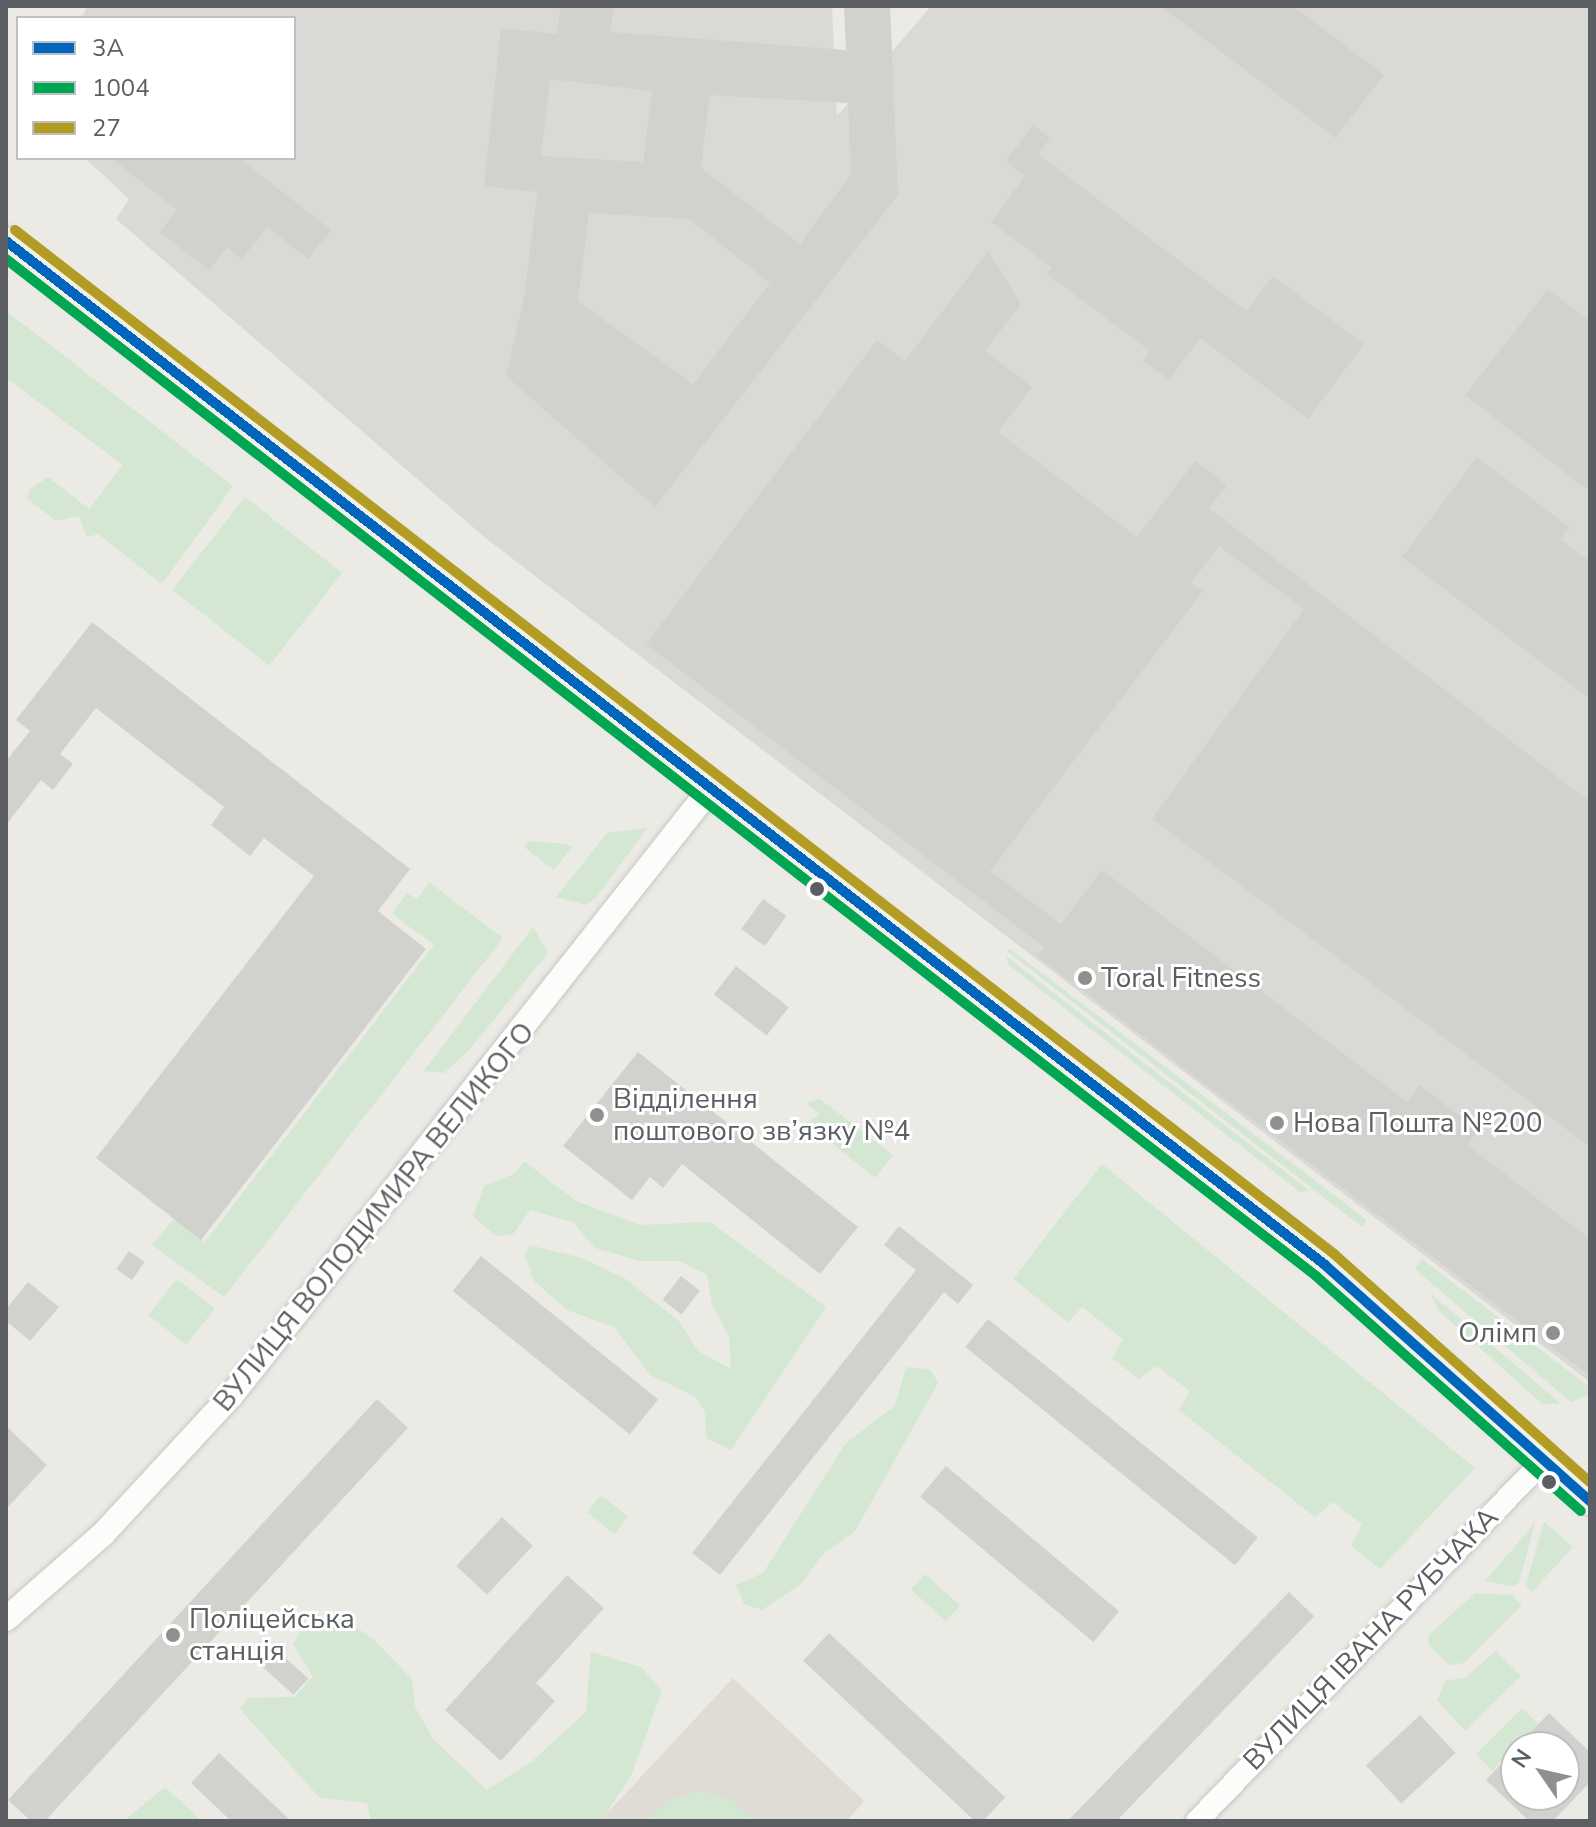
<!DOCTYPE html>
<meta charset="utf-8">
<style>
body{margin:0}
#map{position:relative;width:1596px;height:1827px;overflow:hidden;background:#ebeae5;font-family:"Nunito Sans",sans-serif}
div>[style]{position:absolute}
.industrial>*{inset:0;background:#dbd9d5}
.education>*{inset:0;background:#dedcd5}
.green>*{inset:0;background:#d3e7d2;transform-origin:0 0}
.building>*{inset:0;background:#d1d1ce;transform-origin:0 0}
.roads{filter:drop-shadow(0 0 2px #c6c6c6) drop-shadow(0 0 2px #c6c6c6)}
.tertiary>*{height:22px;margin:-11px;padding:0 11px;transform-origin:11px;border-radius:11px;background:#fcfcfb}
.secondary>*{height:24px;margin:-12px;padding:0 12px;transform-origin:12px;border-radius:12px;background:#fcfcfb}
.primary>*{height:28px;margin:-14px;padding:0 14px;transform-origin:14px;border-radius:14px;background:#f2f1e7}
.bus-1>*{height:10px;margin:-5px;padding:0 5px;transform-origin:5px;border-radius:5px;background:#0065bd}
.bus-2>*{height:10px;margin:-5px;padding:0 5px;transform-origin:5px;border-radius:5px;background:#00a651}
.bus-3>*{height:10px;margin:-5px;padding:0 5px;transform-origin:5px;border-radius:5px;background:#b39c23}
.dots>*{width:22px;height:22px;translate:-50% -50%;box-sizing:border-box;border:4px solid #fff;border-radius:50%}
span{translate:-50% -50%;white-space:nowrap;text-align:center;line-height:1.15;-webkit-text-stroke:6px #fff;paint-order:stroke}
.poi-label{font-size:28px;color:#5b5e63}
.left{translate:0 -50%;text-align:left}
.right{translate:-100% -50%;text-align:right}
.street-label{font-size:28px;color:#5b5e63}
.frame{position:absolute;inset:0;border:8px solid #5b5e63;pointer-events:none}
.legend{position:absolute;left:16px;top:16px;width:280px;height:144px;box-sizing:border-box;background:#fff;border:2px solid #bdbfc1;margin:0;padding:10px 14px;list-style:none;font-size:24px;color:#5b5e63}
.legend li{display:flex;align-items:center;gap:16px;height:40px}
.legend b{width:40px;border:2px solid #bdbfc1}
.north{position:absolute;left:1500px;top:1731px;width:80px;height:80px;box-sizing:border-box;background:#fff;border:2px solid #bdbfc1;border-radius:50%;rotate:304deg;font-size:22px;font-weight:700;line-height:32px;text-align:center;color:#5b5e63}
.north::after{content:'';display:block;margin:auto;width:28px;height:36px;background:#8d8f90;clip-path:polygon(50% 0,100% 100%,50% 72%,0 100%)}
</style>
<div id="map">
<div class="industrial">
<i style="clip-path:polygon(88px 6px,832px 6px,837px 116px,931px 6px,1590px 6px,1590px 1382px,488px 540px,116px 219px,129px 199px,85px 158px,294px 158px,294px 18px,81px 18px)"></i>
</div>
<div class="education">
<i style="clip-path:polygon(733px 1678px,864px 1801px,847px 1821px,600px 1821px)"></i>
</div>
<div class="green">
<i style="clip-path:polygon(6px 311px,233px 486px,162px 584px,98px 534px,87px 537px,79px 516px,56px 521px,27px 498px,30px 489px,48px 477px,89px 509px,123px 465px,6px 378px)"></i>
<i style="left:245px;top:497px;width:123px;height:118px;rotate:38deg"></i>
<i style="clip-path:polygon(647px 828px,596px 898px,586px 905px,556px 897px,607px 833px)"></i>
<i style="clip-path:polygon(529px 841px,567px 844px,572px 847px,554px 870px,524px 847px)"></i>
<i style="clip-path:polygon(429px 882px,503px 938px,224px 1297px,152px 1245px,174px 1219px,205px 1242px,434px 945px,392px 914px,407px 893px,417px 899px)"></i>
<i style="clip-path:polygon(533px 927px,548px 953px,469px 1050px,444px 1073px,424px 1071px)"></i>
<i style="clip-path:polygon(1010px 949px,1367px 1220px,1362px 1227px,1007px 951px)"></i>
<i style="clip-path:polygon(1006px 956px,1310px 1191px,1300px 1192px,1010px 966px)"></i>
<i style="clip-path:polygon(820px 1099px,893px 1155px,875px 1178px,807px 1123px,820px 1114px,806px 1103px)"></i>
<i style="clip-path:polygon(524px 1161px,576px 1201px,640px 1225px,710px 1222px,826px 1307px,731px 1450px,706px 1438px,705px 1412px,694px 1396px,650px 1375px,614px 1327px,567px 1310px,534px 1281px,525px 1255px,529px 1245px,582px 1258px,624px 1278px,678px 1320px,698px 1351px,731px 1369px,729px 1336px,712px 1304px,707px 1275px,679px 1261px,640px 1261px,595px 1248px,573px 1222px,530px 1210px,513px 1234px,496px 1236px,473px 1216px,484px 1186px,514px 1174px)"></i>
<i style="clip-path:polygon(1102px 1164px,1475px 1468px,1380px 1569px,1351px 1546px,1362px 1524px,1333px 1502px,1315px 1517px,1179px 1410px,1190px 1391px,1157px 1366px,1139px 1379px,1112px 1358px,1123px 1339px,1082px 1307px,1068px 1322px,1013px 1279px)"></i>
<i style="clip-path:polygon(1422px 1259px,1587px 1385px,1590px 1394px,1571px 1402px,1415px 1269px)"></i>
<i style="left:177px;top:1279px;width:48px;height:46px;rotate:38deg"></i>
<i style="clip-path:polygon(1431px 1294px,1538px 1384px,1561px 1404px,1542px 1404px,1438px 1310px)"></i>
<i style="clip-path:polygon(906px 1367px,931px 1370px,938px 1383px,855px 1531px,822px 1555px,801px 1584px,762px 1610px,744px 1604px,736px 1585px,763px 1573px,846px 1443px,895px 1406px)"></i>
<i style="left:601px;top:1495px;width:35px;height:22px;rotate:39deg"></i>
<i style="clip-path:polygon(1544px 1522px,1573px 1547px,1531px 1593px,1526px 1584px)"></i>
<i style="clip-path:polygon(1535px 1523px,1519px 1583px,1512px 1586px,1485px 1581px)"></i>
<i style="left:925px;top:1574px;width:47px;height:21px;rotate:42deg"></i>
<i style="clip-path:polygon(1475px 1593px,1512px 1595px,1522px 1605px,1464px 1663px,1449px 1665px,1428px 1644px,1429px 1635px)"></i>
<i style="clip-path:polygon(339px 1616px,373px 1639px,412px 1679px,415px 1707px,433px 1739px,487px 1790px,530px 1763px,586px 1712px,591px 1652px,641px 1667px,662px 1691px,631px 1776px,601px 1821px,371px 1821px,367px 1803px,320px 1798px,240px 1709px,248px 1698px,294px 1697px,313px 1677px,293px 1644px,309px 1618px)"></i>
<i style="clip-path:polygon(1496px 1651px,1521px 1676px,1465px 1731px,1437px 1700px,1445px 1681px,1466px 1677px)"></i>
<i style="left:1522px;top:1708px;width:23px;height:65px;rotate:45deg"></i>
<i style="clip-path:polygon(165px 1787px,202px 1821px,124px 1821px)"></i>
<i style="clip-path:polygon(699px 1790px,735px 1801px,753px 1821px,647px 1821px,663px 1803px)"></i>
</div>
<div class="building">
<i style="clip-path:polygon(evenodd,561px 6px,614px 6px,610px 32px,846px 50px,844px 6px,890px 6px,898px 195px,655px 507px,506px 376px,524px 298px,537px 192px,484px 186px,501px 28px,557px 34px,561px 6px,550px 79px,652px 91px,643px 162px,541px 156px,550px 79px,561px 6px,710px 95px,848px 103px,851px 174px,800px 244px,701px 168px,710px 95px,561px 6px,589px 213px,689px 219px,770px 283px,693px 384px,578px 301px,589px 213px)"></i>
<i style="clip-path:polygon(1161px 6px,1293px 6px,1384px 75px,1335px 138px)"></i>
<i style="clip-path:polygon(1033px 125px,1050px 138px,1038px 154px,1246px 311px,1273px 276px,1364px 344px,1308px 419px,1200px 338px,1169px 380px,1143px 361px,1150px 351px,1047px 274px,1052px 268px,991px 222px,1025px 176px,1006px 161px)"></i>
<i style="clip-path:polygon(111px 158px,239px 158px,331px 230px,308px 259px,267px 227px,242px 259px,227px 248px,209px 270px,160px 232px,177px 210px)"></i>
<i style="clip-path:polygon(988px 251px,1021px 304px,985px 351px,1032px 387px,998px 432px,1137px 537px,1195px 461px,1227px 485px,1209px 508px,1590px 802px,1590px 1147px,1152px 819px,1304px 609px,1219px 546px,1191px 583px,1203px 591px,990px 871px,1061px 924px,1102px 870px,1407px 1102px,1420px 1085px,1478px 1130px,1467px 1145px,1590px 1239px,1590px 1376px,1037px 956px,1044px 947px,646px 644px,877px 340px,905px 361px)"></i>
<i style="clip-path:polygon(1548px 289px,1590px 322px,1590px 492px,1465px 395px)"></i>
<i style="clip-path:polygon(1477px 457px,1569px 527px,1560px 539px,1590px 562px,1590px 699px,1402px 557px)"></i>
<i style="clip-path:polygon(92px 622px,410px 869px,378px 911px,426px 949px,201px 1240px,96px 1158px,314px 876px,264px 838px,250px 856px,211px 825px,224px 807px,96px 708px,60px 754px,73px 764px,53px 790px,41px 780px,6px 825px,6px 761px,30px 731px,16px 720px)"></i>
<i style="left:763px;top:899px;width:29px;height:37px;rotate:36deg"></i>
<i style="left:736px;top:966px;width:67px;height:36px;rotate:38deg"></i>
<i style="clip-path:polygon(638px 1052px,858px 1227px,820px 1274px,682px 1164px,663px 1188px,650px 1177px,632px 1200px,563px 1146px)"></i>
<i style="clip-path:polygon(899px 1226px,973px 1285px,958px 1304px,944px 1292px,720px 1575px,692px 1553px,916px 1270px,884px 1245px)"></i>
<i style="left:129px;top:1251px;width:19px;height:22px;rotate:35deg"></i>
<i style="left:481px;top:1256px;width:228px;height:45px;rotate:39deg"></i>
<i style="left:681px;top:1276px;width:24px;height:30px;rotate:38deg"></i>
<i style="clip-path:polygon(28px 1282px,59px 1307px,30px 1341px,6px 1321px,6px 1309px)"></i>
<i style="left:988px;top:1319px;width:347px;height:36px;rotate:39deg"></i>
<i style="clip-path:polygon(377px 1399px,408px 1428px,45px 1821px,31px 1821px,8px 1800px)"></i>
<i style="clip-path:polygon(6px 1426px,47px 1465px,6px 1509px)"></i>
<i style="left:946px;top:1466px;width:226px;height:40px;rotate:40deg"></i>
<i style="left:502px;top:1517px;width:42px;height:67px;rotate:43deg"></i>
<i style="clip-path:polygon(567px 1575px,604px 1608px,536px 1683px,555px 1701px,501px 1761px,445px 1710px)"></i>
<i style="left:1289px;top:1592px;width:35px;height:315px;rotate:44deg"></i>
<i style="left:829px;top:1633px;width:241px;height:38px;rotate:43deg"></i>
<i style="left:271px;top:1645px;width:50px;height:22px;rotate:42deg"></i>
<i style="clip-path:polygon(1549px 1713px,1590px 1752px,1590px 1782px,1553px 1821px,1529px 1821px,1486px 1780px,1516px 1748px,1516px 1795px,1564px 1795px,1564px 1747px,1517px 1747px)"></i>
<i style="left:1420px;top:1715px;width:52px;height:74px;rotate:47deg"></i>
<i style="clip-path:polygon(219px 1753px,291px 1821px,231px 1821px,191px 1783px)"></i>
</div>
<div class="roads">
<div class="tertiary">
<i style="left:1197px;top:1821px;width:502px;rotate:-46.13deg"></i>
</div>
<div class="secondary">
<i style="left:6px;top:1619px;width:129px;rotate:-41.2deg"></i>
<i style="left:103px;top:1534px;width:188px;rotate:-47.2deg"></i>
<i style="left:231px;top:1396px;width:775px;rotate:-51.71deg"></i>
</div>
<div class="primary">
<i style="left:6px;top:241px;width:1670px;rotate:37.82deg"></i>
<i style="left:1325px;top:1265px;width:355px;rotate:41.7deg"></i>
</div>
</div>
<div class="bus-1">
<i style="left:6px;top:241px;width:1670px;rotate:37.82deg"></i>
<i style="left:1325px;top:1265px;width:355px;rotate:41.7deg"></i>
</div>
<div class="bus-2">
<i style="left:6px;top:259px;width:1658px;rotate:37.82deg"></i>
<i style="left:1316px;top:1276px;width:354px;rotate:41.6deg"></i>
</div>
<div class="bus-3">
<i style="left:15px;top:230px;width:1670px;rotate:37.82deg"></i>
<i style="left:1334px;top:1254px;width:343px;rotate:41.7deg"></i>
</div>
<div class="dots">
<i style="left:817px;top:889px;background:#5b5e63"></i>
<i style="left:1085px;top:978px;background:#8d8f90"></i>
<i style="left:597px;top:1115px;background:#8d8f90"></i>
<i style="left:1277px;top:1123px;background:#8d8f90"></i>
<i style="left:1553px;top:1333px;background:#8d8f90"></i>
<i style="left:1549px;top:1482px;background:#5b5e63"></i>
<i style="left:173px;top:1635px;background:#8d8f90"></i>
</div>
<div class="poi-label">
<span class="left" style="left:1101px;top:978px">Toral Fitness</span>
<span class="left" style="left:613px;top:1115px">Відділення<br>поштового зв’язку №4</span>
<span class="left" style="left:1293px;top:1123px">Нова Пошта №200</span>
<span class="right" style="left:1537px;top:1333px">Олімп</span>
<span class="left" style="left:189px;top:1635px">Поліцейська<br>станція</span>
</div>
<div class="street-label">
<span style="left:374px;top:1217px;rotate:-51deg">ВУЛИЦЯ ВОЛОДИМИРА ВЕЛИКОГО</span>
<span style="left:1371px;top:1639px;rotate:-46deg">ВУЛИЦЯ ІВАНА РУБЧАКА</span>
</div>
<div class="frame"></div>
<ul class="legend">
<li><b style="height:10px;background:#0065bd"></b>3А</li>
<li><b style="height:10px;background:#00a651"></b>1004</li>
<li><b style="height:10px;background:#b39c23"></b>27</li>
</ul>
<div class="north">N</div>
</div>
